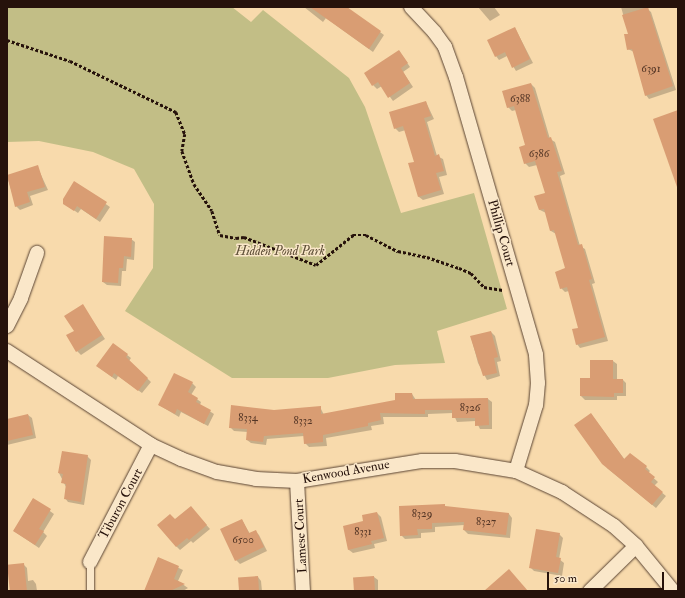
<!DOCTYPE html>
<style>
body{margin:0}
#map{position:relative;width:685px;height:598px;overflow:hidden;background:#f8daac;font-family:"IM FELL Double Pica",serif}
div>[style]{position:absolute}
.green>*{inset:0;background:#c2be86}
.shadow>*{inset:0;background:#0003}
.building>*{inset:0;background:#d99d73;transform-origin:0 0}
.path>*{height:2.5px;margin-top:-1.25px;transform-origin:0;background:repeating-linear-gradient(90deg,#26120b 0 3px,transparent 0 5px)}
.roads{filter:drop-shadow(0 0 1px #5a4433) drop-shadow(0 0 1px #5a4433)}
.lane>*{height:7px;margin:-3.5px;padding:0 3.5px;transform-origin:3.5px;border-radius:3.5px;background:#fae7c9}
.street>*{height:14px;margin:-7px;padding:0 7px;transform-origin:7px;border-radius:7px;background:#fae7c9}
span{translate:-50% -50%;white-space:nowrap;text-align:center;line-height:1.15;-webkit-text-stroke:3px #fae7c9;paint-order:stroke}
.number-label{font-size:11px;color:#533525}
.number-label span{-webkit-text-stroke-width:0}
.street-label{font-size:13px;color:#26120b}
.park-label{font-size:13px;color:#5d4e36;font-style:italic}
.frame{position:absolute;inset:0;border:8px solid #26120b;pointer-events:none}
.scale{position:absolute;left:547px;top:572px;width:117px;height:18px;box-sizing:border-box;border:2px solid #26120b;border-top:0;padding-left:5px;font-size:12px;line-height:14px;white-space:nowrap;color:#26120b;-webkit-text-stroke:3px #fae7c9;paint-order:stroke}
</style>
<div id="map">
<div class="green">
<i style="clip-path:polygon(7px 7px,232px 7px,251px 22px,263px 10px,349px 78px,365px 107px,401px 213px,474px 193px,507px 309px,437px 331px,445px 363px,395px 365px,328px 378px,232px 378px,125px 311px,153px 268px,154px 204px,134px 169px,93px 152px,39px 141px,7px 142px)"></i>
</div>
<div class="shadow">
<i style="clip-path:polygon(304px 7px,346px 7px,384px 35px,373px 52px,326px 18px,323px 22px)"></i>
<i style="clip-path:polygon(478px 7px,494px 7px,500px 15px,490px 21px)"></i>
<i style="clip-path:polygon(621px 7px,645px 7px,651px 12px,676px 90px,649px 99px,646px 95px,634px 52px,628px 49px,629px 35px)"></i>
<i style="clip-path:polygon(515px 28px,533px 63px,516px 71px,507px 56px,499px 60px,496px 56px)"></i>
<i style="clip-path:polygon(399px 51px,410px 67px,403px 72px,413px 87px,393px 101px,382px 86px,377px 89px,373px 85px)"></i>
<i style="clip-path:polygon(531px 84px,535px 88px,550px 139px,555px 142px,565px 174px,560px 176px,580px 246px,585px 249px,595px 283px,592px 284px,608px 341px,580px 348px,577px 344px,580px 328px,569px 291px,565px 292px,561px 288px,567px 269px,556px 234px,551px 231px,546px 213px,540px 210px,536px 197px,546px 194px,537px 165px,529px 167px,525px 163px,526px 146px,516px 110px,512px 111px,508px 107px)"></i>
<i style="clip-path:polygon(426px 102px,434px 119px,427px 122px,437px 156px,443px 159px,447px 175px,439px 177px,444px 194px,423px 200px,419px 197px,415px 162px,406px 130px,399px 132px,395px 128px)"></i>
<i style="clip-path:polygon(37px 166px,48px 190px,30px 196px,33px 205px,20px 210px,16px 206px,7px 176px)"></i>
<i style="clip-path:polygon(75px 183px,110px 207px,100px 222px,81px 209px,78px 213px,66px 205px)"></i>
<i style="clip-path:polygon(131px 239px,135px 242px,134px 260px,127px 259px,126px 271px,122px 271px,121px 286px,107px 285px,103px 282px)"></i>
<i style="clip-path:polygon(82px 305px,105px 339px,81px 355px,77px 351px,75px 331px)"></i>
<i style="clip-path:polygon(491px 332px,495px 336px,501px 361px,497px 362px,500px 376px,487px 380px,478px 363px,471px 337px)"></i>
<i style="clip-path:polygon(113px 344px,131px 358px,129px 361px,151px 382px,142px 393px,118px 376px,116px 380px,97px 366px)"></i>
<i style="clip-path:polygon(591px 361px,613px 361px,617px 364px,617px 380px,623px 380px,626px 383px,626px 396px,617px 396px,617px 400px,585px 400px,581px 396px,591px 379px)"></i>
<i style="clip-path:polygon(192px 383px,196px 387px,191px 395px,201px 402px,200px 405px,214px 414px,208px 426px,181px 412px,179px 417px,159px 405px)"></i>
<i style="clip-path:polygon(412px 394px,416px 400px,488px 399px,492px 402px,492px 429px,480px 429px,476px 421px,457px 422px,453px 413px,428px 414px,428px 417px,383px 417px,384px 424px,371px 426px,372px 430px,326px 438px,327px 446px,309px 447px,305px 443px,304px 436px,267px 439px,266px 445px,251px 443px,247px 440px,248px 432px,234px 431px,230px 427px,274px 411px,320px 407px,324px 415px,396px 401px)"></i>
<i style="clip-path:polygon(591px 414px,625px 460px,646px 467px,650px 471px,648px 473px,658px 482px,654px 486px,666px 496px,656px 508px,607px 468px)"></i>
<i style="clip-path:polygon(28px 415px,32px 418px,36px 438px,7px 445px,7px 420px)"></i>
<i style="clip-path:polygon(87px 456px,91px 460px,84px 505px,68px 502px,65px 498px,66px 487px,59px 473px)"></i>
<i style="clip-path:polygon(33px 499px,54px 514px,43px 532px,47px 536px,39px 548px,14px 531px)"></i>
<i style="clip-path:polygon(444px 505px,447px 508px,509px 514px,512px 518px,510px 538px,468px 534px,464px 530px,464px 525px,435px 527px,435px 532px,421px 533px,421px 538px,405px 539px,401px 535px)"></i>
<i style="clip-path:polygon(194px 511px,210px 529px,193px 543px,191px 541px,180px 550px,176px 546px,175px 520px)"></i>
<i style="clip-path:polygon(377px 513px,381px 517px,387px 541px,374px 544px,375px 548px,353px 553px,349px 550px,344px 527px,365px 522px)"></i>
<i style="clip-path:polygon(242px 520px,250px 534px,255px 531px,259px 535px,267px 551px,240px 564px,236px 560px)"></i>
<i style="clip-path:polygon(559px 534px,563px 538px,559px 559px,564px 563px,562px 576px,534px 571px,530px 567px)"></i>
<i style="clip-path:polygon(158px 558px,183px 570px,178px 581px,188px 588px,183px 591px,146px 591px)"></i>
<i style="clip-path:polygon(23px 564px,27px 568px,28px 581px,33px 580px,36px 584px,37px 591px,10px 591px)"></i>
<i style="clip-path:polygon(258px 577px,261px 581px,262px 591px,240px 591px)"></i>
<i style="clip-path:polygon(374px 577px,378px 580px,378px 591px,354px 591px,354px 578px)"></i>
</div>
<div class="building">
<i style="clip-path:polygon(310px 7px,347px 7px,381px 31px,369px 49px)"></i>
<i style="clip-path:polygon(648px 7px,673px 86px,645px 96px,632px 49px,627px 50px,624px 34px,628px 34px,622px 15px)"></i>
<i style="clip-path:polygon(515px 27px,530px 59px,512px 68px,505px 52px,495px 57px,487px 40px)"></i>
<i style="clip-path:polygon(399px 50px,408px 63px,401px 68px,410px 83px,388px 98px,378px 82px,372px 86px,364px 73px)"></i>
<i style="clip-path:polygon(531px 83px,548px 138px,551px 137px,562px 171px,557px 172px,578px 245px,582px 244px,592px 279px,589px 280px,605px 337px,576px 345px,572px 329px,578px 328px,567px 287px,560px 289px,555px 272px,565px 268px,554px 230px,550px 231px,544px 209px,539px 210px,534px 196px,545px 193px,535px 161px,524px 164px,519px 147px,525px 145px,514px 106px,507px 108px,502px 91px)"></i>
<i style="clip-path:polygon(426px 101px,431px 116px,424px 118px,435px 156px,439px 154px,444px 171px,436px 173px,441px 190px,418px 197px,408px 163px,414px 162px,403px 126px,394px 129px,389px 112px)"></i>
<i style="clip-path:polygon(678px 110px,678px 186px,677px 187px,653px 119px)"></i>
<i style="clip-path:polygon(38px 165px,45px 187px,27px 192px,30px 202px,15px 207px,7px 175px)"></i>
<i style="clip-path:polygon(74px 181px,107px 202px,96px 219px,77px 206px,74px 211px,63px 204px,63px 199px)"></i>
<i style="clip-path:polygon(104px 236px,132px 238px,131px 257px,124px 256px,123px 268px,119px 268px,118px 283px,102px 282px)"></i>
<i style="clip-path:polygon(83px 304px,102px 335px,76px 352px,66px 335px,74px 331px,64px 316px)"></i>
<i style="clip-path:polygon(491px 331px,498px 357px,494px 358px,497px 373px,483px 376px,470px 336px)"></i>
<i style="clip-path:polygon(113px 343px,128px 354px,126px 357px,148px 378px,138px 391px,114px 373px,112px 377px,96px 366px)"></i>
<i style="clip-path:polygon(590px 360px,613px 360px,613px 379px,623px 379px,623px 393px,614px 393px,614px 397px,580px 396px,580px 378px,590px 378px)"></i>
<i style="clip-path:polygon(174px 373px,193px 382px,188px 392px,198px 398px,196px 402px,211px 410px,204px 424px,177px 409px,175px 414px,158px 405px)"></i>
<i style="clip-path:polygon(395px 393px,412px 393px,413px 399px,488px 398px,489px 425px,475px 426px,475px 418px,452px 418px,452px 410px,425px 410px,425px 414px,380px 413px,381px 420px,368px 423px,368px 426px,323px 435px,323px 442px,304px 444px,303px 433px,264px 436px,263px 442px,246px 440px,247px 429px,229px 428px,231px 405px,274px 410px,321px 406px,321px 414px,395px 400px)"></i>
<i style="clip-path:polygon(591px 413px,624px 459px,630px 453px,647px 466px,645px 469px,655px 477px,651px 482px,663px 492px,652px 505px,602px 464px,574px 425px)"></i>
<i style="clip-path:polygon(28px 414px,33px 435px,7px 441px,7px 419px)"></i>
<i style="clip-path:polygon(62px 451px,88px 455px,81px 502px,64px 499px,66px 484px,61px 483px,63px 474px,58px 473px)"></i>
<i style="clip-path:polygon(33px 498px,51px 509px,39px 529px,44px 531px,35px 545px,13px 531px)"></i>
<i style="clip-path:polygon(445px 504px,445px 506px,509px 513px,506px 535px,463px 530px,464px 522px,432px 523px,432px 529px,417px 529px,418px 535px,400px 536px,399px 506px)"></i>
<i style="clip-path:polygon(191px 506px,207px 525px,189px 540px,187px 538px,176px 547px,157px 525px,170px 514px,175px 519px)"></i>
<i style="clip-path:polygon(377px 512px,384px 538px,371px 541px,372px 544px,348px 550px,343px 526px,363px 521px,362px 515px)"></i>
<i style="clip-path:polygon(242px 519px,249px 533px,256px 530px,264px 547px,235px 561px,220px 529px)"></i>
<i style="clip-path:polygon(536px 529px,560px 533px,556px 557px,561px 558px,558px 573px,529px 568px)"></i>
<i style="clip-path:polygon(158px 557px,179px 566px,174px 579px,185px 584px,170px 591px,144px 591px)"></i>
<i style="left:24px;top:563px;width:28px;height:17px;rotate:84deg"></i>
<i style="clip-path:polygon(509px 569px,528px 591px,484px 591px)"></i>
<i style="left:258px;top:576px;width:15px;height:20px;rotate:86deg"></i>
<i style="left:374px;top:576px;width:15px;height:21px;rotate:86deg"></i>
</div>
<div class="path">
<i style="left:7px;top:40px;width:66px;rotate:18.4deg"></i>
<i style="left:70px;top:61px;width:118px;rotate:25.7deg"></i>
<i style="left:176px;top:112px;width:24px;rotate:68deg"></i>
<i style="left:185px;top:134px;width:17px;rotate:100deg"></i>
<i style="left:182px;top:151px;width:35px;rotate:70deg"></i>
<i style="left:194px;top:184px;width:32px;rotate:56deg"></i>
<i style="left:212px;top:211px;width:25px;rotate:72deg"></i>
<i style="left:220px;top:235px;width:16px;rotate:11deg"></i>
<i style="left:236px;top:238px;width:8px;rotate:-7deg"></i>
<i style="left:244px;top:237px;width:77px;rotate:21.3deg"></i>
<i style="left:316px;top:265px;width:48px;rotate:-39deg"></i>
<i style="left:353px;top:235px;width:13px"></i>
<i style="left:366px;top:235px;width:36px;rotate:27deg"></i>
<i style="left:398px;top:251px;width:30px;rotate:12deg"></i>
<i style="left:427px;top:257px;width:34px;rotate:19deg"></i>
<i style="left:459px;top:268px;width:13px;rotate:23deg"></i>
<i style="left:471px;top:273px;width:19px;rotate:47deg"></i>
<i style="left:484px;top:287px;width:19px;rotate:9deg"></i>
</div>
<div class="roads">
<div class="lane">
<i style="left:90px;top:562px;width:29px;rotate:90deg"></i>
</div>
<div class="street">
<i style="left:411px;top:7px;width:35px;rotate:47deg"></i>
<i style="left:435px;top:33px;width:17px;rotate:54deg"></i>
<i style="left:445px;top:47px;width:32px;rotate:70deg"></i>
<i style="left:456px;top:77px;width:289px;rotate:73.9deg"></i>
<i style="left:536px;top:355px;width:28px;rotate:86deg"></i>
<i style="left:538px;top:383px;width:22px;rotate:95deg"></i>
<i style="left:536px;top:405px;width:69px;rotate:106.9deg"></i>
<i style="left:7px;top:326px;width:31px;rotate:-63deg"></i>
<i style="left:21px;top:298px;width:48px;rotate:-70.4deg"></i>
<i style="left:7px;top:351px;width:172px;rotate:33.1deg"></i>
<i style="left:151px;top:445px;width:33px;rotate:25deg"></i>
<i style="left:181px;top:459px;width:38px;rotate:20deg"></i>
<i style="left:217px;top:472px;width:40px;rotate:10deg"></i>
<i style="left:256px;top:479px;width:41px;rotate:2.8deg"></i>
<i style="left:297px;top:481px;width:127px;rotate:-9.1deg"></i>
<i style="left:422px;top:461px;width:33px"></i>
<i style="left:455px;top:461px;width:62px;rotate:9.3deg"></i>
<i style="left:516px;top:471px;width:51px;rotate:24.5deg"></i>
<i style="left:562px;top:492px;width:62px;rotate:33.2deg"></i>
<i style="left:614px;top:526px;width:30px;rotate:42deg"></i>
<i style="left:636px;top:546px;width:58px;rotate:50.6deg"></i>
<i style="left:297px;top:481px;width:110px;rotate:86.9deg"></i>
<i style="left:90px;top:562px;width:132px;rotate:-62.5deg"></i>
<i style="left:590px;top:591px;width:64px;rotate:-44.4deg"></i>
</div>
</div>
<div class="number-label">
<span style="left:651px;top:69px">6391</span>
<span style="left:520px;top:99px">6388</span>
<span style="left:539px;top:154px">6386</span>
<span style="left:470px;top:408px">8326</span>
<span style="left:248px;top:418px">8334</span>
<span style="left:303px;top:421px">8332</span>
<span style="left:422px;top:514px">8329</span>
<span style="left:486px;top:522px">8327</span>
<span style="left:363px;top:532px">8331</span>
<span style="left:243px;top:540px">6500</span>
</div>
<div class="street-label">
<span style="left:501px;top:233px;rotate:74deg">Phillip Court</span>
<span style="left:346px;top:472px;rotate:-10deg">Kenwood Avenue</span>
<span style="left:121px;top:504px;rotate:-62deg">Tiburon Court</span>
<span style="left:301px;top:536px;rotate:-93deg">Lamese Court</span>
</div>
<div class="park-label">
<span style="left:280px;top:251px">Hidden Pond Park</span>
</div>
<div class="frame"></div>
<div class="scale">50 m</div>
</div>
